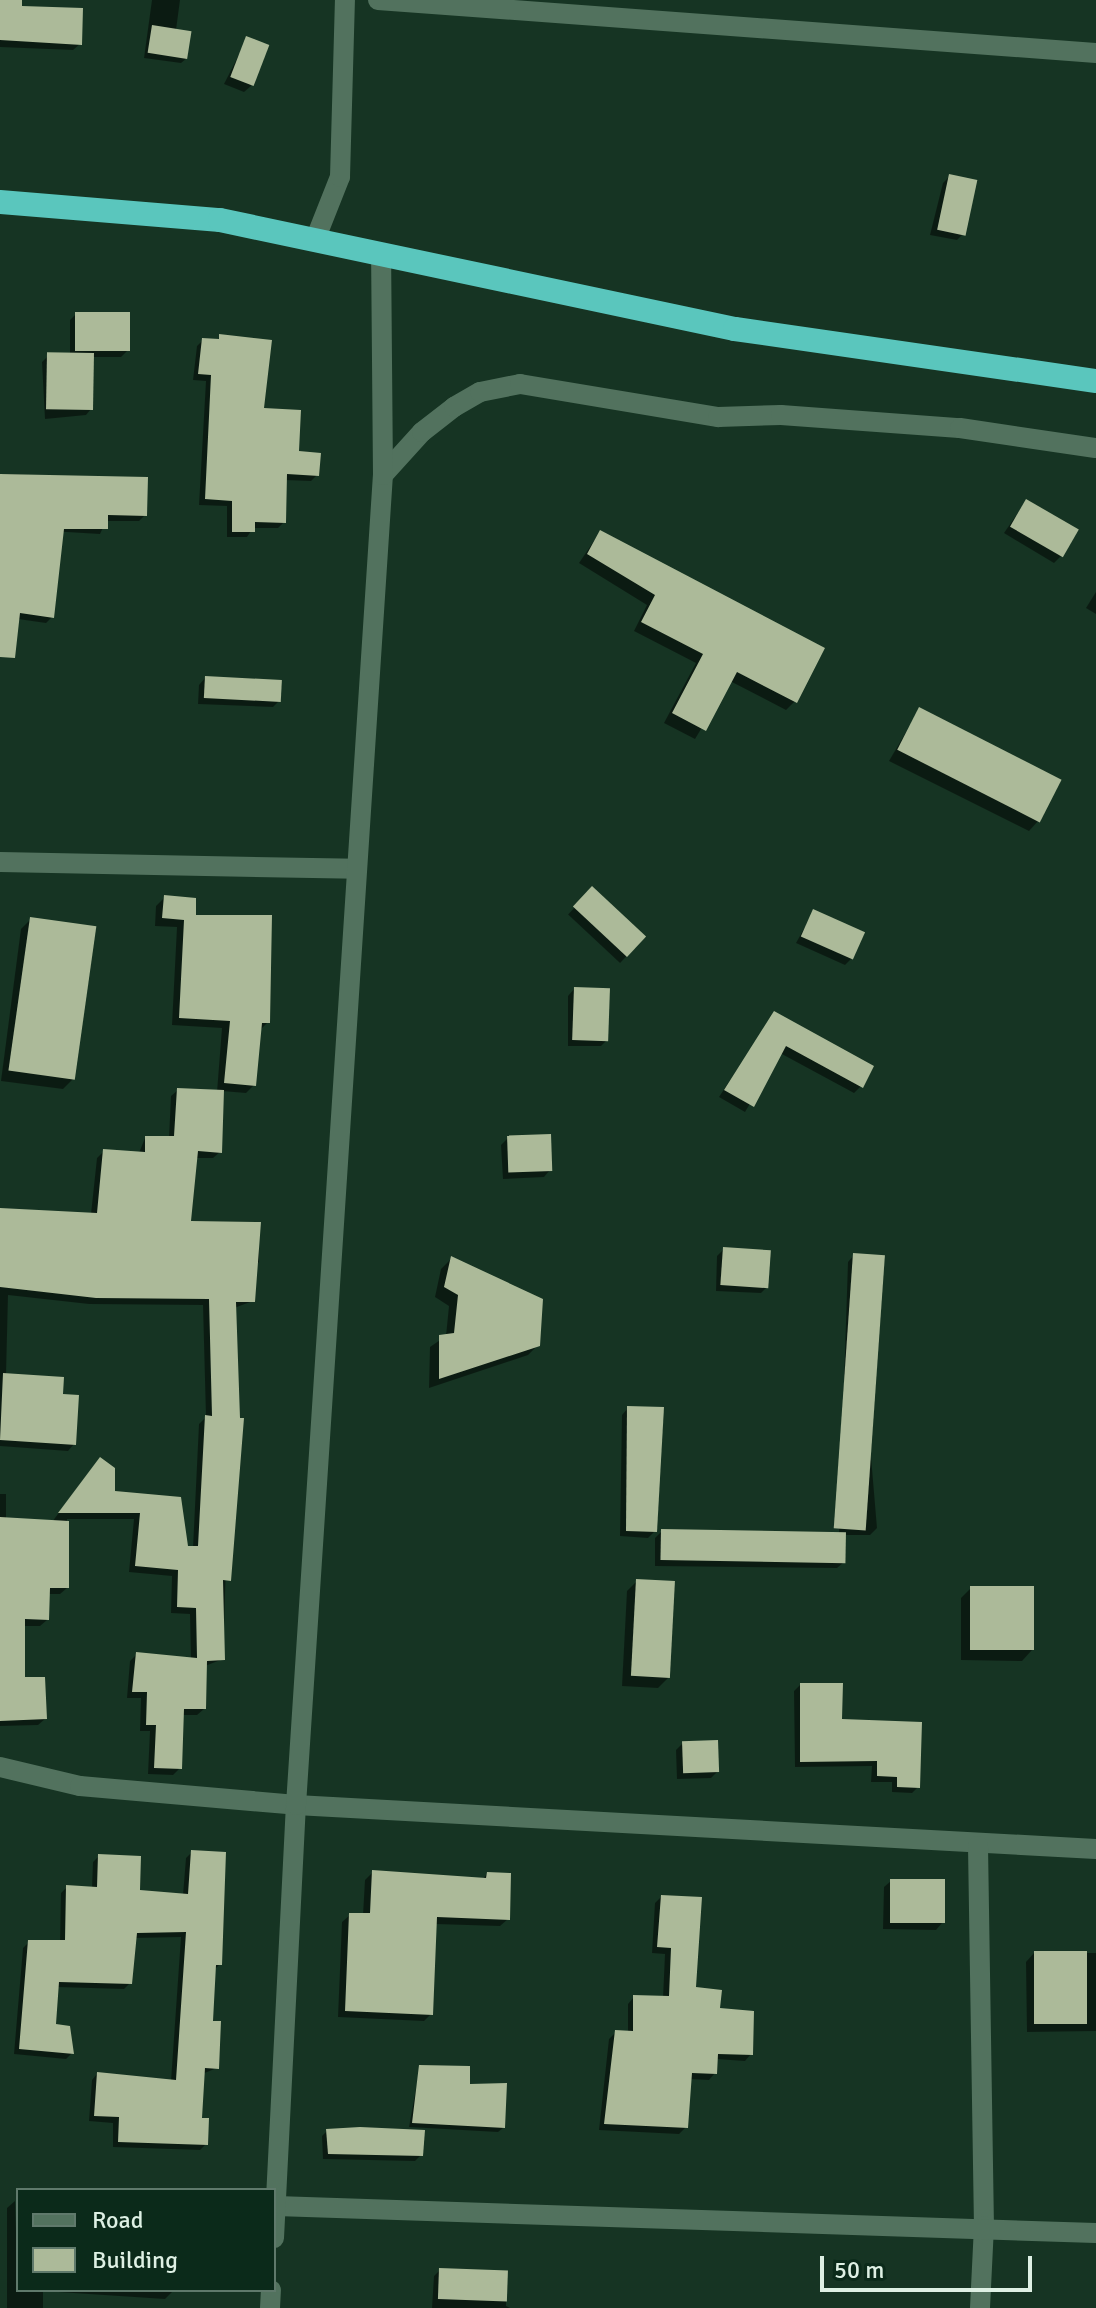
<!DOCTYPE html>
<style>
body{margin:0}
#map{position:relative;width:1096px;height:2308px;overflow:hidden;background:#163423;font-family:Signika,sans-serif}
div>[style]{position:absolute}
.shadow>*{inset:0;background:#0007;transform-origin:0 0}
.building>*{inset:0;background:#acba99;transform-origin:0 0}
.minor>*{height:20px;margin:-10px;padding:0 10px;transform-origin:10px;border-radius:10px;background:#52725e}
.highway>*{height:24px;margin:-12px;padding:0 12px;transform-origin:12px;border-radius:12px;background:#5ac6bd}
span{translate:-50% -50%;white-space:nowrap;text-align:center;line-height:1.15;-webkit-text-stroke:8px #0b2a1a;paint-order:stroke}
.legend{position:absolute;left:16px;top:2188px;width:260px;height:104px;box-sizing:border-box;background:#0b2a1a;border:2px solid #5f796b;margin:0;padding:10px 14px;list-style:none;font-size:24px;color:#def0e4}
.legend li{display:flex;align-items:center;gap:16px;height:40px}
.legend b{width:40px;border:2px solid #5f796b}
.scale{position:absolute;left:820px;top:2256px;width:212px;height:36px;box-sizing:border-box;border:4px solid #def0e4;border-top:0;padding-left:10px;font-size:24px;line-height:28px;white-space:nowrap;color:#def0e4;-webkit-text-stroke:6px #0b2a1a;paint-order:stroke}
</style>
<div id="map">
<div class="shadow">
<i style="clip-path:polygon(0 0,20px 0,20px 8px,80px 44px,73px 50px,0 47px)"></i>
<i style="clip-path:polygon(152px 0,180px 0,176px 30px,187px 58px,181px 63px,144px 58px)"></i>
<i style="clip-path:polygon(247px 39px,251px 86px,244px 92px,224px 84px)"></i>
<i style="clip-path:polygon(950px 176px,964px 233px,957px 240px,930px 235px,943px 183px)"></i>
<i style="clip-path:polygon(76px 314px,128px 350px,121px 357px,92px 357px,91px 409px,86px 415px,45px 419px,42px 362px,48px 356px,70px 356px,70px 320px)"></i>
<i style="clip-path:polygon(203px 340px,317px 475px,311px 481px,285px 480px,284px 522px,278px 528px,253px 528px,247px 537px,227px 537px,227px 506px,199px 505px,206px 381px,193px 380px,197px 346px)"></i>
<i style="clip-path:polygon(0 474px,146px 479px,145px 515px,139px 521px,106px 521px,100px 534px,0 528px)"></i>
<i style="clip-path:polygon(1026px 501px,1061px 556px,1054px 563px,1004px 533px)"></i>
<i style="clip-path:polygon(600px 532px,795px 701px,786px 710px,730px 681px,695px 739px,664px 723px,696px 663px,634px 631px,647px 605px,579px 563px)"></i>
<i style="clip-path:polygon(0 554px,52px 617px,46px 623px,18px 619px,0 625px)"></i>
<i style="clip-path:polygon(1096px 592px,1096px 614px,1086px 608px)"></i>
<i style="clip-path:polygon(205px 678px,280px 700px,273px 707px,198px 704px,199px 685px)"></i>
<i style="clip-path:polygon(919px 710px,1039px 820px,1029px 831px,889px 761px)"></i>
<i style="left:592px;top:889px;width:71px;height:35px;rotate:43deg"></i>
<i style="clip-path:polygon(165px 897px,194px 917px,268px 1022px,259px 1031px,254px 1085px,246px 1093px,222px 1091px,220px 1152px,213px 1158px,196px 1158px,189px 1223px,259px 1224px,259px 1262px,253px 1268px,253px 1301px,234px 1308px,223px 1659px,205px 1666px,204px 1709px,197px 1715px,182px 1715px,180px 1768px,173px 1775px,148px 1774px,150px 1731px,140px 1731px,141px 1698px,127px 1698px,130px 1661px,137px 1654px,191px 1659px,190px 1614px,171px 1613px,172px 1576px,129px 1572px,134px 1519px,67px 1519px,67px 1588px,60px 1594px,48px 1594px,47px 1620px,40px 1626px,23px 1626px,23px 1679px,45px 1719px,38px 1725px,0 1726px,0 1494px,6px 1494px,6px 1519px,52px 1522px,94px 1466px,113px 1493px,179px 1499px,186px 1548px,193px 1548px,199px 1424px,206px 1417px,203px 1305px,89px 1304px,8px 1295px,6px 1375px,61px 1396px,74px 1444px,68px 1451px,0 1446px,0 1210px,91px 1214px,97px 1158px,104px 1151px,139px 1153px,145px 1138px,169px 1138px,171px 1096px,178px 1090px,217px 1092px,222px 1028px,172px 1025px,177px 927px,155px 926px,156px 906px)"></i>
<i style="clip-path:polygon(814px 911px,852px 958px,845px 965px,796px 943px)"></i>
<i style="clip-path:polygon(31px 919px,73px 1079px,63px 1089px,1px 1081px,21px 929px)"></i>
<i style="clip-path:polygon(574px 989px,608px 1039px,601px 1046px,568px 1046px,568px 996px)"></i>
<i style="clip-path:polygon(774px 1014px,861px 1086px,854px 1093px,780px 1053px,745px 1112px,719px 1097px)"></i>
<i style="clip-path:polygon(508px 1138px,550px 1170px,544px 1177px,503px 1179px,501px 1145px)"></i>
<i style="clip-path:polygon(724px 1249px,767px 1287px,761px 1293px,716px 1291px,717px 1256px)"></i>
<i style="clip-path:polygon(854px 1255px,877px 1528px,870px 1535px,844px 1535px,844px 1562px,837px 1568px,655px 1566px,655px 1538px,662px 1531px,839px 1534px,848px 1262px)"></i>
<i style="clip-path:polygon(451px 1259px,538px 1345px,528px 1355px,429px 1388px,430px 1347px,446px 1336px,449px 1306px,435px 1297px,441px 1269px)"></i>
<i style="clip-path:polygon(628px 1408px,655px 1531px,648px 1538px,620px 1536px,622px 1415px)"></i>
<i style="clip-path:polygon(637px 1581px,668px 1678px,658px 1688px,622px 1686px,627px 1591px)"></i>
<i style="clip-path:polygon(971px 1588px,1032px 1650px,1022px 1661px,961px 1660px,961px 1598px)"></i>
<i style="clip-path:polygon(800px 1685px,840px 1721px,918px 1787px,912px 1793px,892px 1792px,892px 1782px,871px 1782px,872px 1766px,795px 1767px,794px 1691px)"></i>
<i style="clip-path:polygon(683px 1743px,717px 1772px,711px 1778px,677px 1779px,676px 1750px)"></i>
<i style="clip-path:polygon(192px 1852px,220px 1964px,214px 1970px,211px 2023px,217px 2068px,202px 2074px,200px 2120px,206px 2144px,200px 2150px,113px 2147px,113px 2123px,89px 2121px,92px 2080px,97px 2074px,171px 2081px,181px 1937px,134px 1938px,130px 1983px,124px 1989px,57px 1987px,54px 2026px,72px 2053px,66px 2059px,14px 2054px,23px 1948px,29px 1942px,60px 1942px,61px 1893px,67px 1887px,92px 1888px,93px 1862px,99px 1856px,138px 1892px,183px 1895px,186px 1858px)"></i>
<i style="clip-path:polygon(373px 1872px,482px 1880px,487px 1874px,508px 1919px,500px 1926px,435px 1924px,431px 2014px,424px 2021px,338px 2017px,342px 1922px,350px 1915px,363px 1915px,365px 1880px)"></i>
<i style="clip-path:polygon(891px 1881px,942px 1923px,936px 1930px,883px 1929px,884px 1887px)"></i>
<i style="clip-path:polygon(661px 1897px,694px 1989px,718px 2009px,751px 2054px,745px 2061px,716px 2059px,715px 2073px,709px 2080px,689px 2079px,686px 2127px,679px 2134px,599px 2130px,609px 2039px,616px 2032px,628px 2032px,628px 2004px,634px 1997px,663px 1998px,665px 1954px,652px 1953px,655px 1903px)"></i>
<i style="clip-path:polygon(1034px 1953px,1096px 1953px,1096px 2031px,1027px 2032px,1026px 1962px)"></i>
<i style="clip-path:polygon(420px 2067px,468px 2086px,503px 2128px,498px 2132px,409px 2127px)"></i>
<i style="clip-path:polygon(327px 2131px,421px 2155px,415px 2161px,323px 2159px,322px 2136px)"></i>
<i style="clip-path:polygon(15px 2201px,18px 2290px,173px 2291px,165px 2299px,43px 2291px,43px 2308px,7px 2308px,7px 2208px)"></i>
<i style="clip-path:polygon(440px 2270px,506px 2272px,506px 2306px,510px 2308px,432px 2308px,434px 2276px)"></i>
</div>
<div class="building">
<i style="clip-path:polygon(0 0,22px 0,22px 6px,83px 8px,82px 45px,0 40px)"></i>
<i style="left:152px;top:25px;width:40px;height:28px;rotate:9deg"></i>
<i style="left:246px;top:36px;width:25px;height:44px;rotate:21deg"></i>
<i style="left:949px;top:174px;width:29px;height:57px;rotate:12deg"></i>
<i style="left:75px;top:312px;width:55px;height:39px"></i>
<i style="clip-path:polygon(219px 334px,272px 340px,264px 408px,301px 410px,299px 451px,321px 453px,319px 476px,287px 474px,286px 523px,255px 522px,255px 532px,232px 532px,232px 501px,205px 499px,211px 375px,198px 374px,202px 338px,219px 339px)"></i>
<i style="left:94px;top:353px;width:57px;height:47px;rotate:91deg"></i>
<i style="clip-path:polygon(0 474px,148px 477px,147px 516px,108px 515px,108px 529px,64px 529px,54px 618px,20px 613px,15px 658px,0 657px)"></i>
<i style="left:1026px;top:499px;width:61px;height:32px;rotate:30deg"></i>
<i style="clip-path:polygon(600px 530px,825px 648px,797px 703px,737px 672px,706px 731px,672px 713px,703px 654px,641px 622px,655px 595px,587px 554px)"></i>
<i style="left:205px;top:676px;width:77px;height:22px;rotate:3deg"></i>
<i style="left:919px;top:707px;width:160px;height:48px;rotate:27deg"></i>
<i style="left:592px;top:886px;width:74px;height:28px;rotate:43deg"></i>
<i style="clip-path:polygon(164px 895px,196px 898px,196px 915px,272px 915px,270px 1023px,262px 1023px,256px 1086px,224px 1083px,230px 1021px,179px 1018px,184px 920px,162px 918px)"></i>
<i style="left:813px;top:909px;width:57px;height:30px;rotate:24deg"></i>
<i style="left:30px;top:917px;width:67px;height:155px;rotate:8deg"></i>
<i style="left:574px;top:987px;width:36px;height:53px;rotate:2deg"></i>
<i style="clip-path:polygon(774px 1011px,874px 1066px,863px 1088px,786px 1046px,754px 1107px,724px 1090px)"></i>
<i style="clip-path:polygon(177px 1088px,224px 1090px,222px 1153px,198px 1151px,191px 1221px,261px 1222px,255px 1302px,236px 1302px,240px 1418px,244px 1418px,231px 1581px,223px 1580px,225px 1660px,207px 1661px,206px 1709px,184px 1709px,182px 1769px,154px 1768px,156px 1725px,146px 1725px,147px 1692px,132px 1692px,136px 1652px,197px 1658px,196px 1608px,177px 1607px,178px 1570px,135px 1566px,140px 1513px,58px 1513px,100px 1457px,115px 1468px,115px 1491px,181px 1497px,188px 1546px,198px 1546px,205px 1415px,212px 1416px,209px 1299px,96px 1298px,0 1287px,0 1208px,97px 1213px,103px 1149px,145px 1152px,145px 1136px,174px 1136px)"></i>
<i style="left:551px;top:1134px;width:37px;height:44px;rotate:88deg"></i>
<i style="left:723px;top:1247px;width:48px;height:38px;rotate:4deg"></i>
<i style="left:853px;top:1253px;width:32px;height:276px;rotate:4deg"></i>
<i style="clip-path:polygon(451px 1256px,543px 1299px,540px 1346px,439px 1379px,439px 1335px,454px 1333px,458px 1295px,444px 1287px)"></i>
<i style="clip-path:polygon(3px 1373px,64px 1377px,63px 1394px,79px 1395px,76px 1445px,0 1440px)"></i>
<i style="clip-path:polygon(627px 1406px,664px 1407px,657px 1532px,626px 1531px)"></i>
<i style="clip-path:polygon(0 1517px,69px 1521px,69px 1588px,50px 1588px,49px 1620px,25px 1619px,25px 1677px,45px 1677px,47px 1719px,0 1721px)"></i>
<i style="left:661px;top:1529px;width:185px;height:31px;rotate:1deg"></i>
<i style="left:636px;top:1579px;width:39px;height:97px;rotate:3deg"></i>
<i style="left:970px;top:1586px;width:64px;height:64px"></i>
<i style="clip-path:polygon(800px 1683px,843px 1683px,842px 1719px,922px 1722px,920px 1788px,897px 1787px,897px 1777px,877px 1776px,877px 1761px,800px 1762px)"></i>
<i style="left:718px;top:1740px;width:32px;height:36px;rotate:88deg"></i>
<i style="clip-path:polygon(191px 1850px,226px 1852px,222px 1965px,216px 1965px,213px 2021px,221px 2021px,219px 2069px,205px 2068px,202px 2118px,209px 2118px,208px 2145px,118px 2142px,119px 2117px,94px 2116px,97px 2072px,176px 2080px,186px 1932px,137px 1933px,132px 1984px,59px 1982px,56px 2024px,70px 2026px,74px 2054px,19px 2049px,28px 1940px,65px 1940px,66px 1885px,97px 1887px,98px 1854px,141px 1856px,140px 1890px,188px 1894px)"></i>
<i style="clip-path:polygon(372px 1870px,486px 1878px,487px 1872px,511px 1873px,510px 1920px,437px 1917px,433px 2015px,345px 2011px,349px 1913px,370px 1913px)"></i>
<i style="left:890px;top:1879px;width:55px;height:44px"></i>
<i style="clip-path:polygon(661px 1895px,702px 1897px,696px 1987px,722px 1990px,720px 2008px,754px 2011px,753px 2055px,718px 2054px,717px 2074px,692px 2073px,688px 2128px,604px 2124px,615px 2030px,633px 2031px,633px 1995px,669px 1996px,671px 1948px,657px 1947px)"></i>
<i style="left:1034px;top:1951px;width:53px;height:73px"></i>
<i style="clip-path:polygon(419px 2065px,470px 2066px,470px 2084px,507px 2083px,505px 2128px,412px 2123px)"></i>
<i style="clip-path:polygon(360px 2127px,425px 2130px,423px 2156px,328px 2154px,326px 2129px)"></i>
<i style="left:439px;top:2268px;width:69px;height:31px;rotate:2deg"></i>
</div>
<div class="minor">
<i style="left:378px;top:0;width:720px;rotate:4.22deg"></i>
<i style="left:315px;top:240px;width:68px;rotate:-68.4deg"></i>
<i style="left:340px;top:177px;width:177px;rotate:-88.4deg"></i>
<i style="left:383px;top:475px;width:58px;rotate:-47.8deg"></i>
<i style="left:422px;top:432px;width:41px;rotate:-38deg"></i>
<i style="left:454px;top:407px;width:30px;rotate:-30deg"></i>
<i style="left:480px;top:392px;width:41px;rotate:-11.3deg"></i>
<i style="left:520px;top:384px;width:201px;rotate:9.5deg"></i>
<i style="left:718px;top:417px;width:63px;rotate:-1.8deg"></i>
<i style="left:781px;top:415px;width:179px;rotate:4.2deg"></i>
<i style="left:960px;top:428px;width:137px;rotate:8.4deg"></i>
<i style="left:0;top:862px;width:356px;rotate:1.1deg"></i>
<i style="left:0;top:1767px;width:82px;rotate:13.4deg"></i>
<i style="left:80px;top:1786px;width:217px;rotate:5deg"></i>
<i style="left:296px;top:1805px;width:801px;rotate:3.15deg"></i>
<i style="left:978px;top:1846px;width:380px;rotate:89.1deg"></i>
<i style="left:984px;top:2226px;width:82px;rotate:92.8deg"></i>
<i style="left:276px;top:2206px;width:820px;rotate:1.89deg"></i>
<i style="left:274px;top:2238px;width:434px;rotate:-87.1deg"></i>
<i style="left:296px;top:1805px;width:1333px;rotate:-86.26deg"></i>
<i style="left:383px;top:475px;width:222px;rotate:-90.5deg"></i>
<i style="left:270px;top:2308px;width:18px;rotate:-87deg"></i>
</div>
<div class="highway">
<i style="left:0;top:202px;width:221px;rotate:4.7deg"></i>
<i style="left:220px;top:220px;width:526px;rotate:11.95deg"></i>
<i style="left:735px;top:329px;width:365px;rotate:8.2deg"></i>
</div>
<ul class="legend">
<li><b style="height:10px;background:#52725e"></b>Road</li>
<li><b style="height:22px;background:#acba99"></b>Building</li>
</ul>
<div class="scale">50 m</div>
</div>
